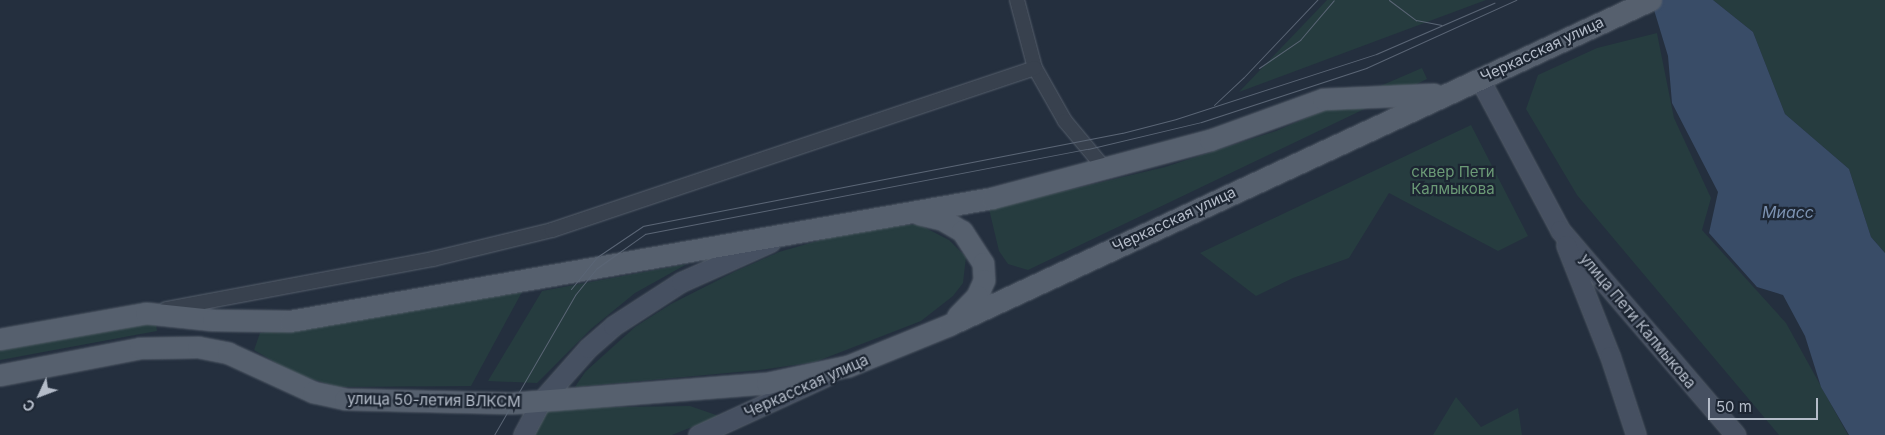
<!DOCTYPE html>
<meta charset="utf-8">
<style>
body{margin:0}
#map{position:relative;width:1885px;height:435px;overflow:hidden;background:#242f3e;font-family:Inter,sans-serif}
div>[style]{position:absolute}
.green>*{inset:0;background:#263c3f}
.water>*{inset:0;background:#394c67}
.roads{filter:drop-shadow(0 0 1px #565f6c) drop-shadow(0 0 1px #565f6c)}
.street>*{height:14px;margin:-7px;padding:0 7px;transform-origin:7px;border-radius:7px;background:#38414e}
.secondary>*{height:19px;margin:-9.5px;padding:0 9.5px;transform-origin:9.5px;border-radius:9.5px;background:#465061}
.primary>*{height:21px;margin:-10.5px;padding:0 10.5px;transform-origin:10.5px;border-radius:10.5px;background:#56606e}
.tram>*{height:1px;margin:-0.5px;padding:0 0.5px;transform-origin:0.5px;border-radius:0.5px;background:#5a6575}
span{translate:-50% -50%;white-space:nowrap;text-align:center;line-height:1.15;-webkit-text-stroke:4.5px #1d2633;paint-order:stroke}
.street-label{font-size:15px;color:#b4bcc9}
.park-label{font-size:15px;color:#6b9a76}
.water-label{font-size:16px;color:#7c92b1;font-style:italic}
.north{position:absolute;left:15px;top:370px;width:50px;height:50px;-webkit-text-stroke:4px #1d2633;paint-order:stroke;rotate:227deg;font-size:14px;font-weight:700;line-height:20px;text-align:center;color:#b4bcc9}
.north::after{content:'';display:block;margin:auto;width:18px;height:22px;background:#b4bcc9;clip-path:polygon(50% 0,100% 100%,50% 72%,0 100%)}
.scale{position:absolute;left:1708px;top:398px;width:110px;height:22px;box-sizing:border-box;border:2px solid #b4bcc9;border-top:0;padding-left:6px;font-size:15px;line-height:18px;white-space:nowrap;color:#b4bcc9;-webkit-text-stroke:4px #1d2633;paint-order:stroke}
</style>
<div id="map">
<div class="green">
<i style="clip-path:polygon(1327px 0,1486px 0,1239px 92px)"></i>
<i style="clip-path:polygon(1713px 0,1885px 0,1885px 253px,1871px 237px,1849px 169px,1785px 114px,1753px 32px)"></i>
<i style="clip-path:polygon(1657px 33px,1674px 118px,1711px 198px,1702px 230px,1786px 323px,1848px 435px,1779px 435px,1577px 195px,1526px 109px,1538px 75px,1597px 48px)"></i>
<i style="clip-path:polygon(1422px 68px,1427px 79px,1028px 270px,1008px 264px,999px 251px,989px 209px,1165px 167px,1276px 131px)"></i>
<i style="clip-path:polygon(1471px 125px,1528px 236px,1498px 251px,1389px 193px,1349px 258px,1293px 278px,1256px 296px,1200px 253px)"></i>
<i style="clip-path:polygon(918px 224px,949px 240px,966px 257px,963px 283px,953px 296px,921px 321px,815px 362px,760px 370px,575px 387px,585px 372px,635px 327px,671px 304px,736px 271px,779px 252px,855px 230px)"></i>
<i style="clip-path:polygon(687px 264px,635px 293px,591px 329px,537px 383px,488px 381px,542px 291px)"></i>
<i style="clip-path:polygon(522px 292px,471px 386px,338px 387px,295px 374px,254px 350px,260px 333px)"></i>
<i style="clip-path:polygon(145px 323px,156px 324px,157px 331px,0 360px,0 350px)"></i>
<i style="clip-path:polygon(1456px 397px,1481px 427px,1518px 408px,1522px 435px,1433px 435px)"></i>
<i style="clip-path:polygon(690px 406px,719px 416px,672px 435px,534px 435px,548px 408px)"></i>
</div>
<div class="water">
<i style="clip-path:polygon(1651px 0,1713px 0,1753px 32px,1785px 114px,1849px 169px,1871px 237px,1885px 253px,1885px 435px,1849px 435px,1821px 387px,1805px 336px,1783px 295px,1757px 287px,1709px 233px,1718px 192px,1672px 103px,1668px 56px)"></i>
</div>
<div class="roads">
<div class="street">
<i style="left:1017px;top:0;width:70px;rotate:75.2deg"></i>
<i style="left:1035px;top:68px;width:61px;rotate:60.5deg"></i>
<i style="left:1065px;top:121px;width:62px;rotate:50.2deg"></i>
<i style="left:166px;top:309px;width:272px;rotate:-10.6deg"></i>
<i style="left:433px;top:259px;width:122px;rotate:-13.7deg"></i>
<i style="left:552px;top:230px;width:509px;rotate:-18.54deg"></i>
</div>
<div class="secondary">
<i style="left:1479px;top:78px;width:172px;rotate:61.9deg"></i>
<i style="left:1560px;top:230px;width:270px;rotate:49.4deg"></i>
<i style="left:1566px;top:245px;width:119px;rotate:68.4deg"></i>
<i style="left:1610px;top:356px;width:83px;rotate:71.8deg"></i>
<i style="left:523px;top:435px;width:38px;rotate:-62deg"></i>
<i style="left:541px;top:401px;width:71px;rotate:-48.4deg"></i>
<i style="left:588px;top:348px;width:33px;rotate:-41deg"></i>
<i style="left:613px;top:326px;width:81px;rotate:-32.9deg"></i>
<i style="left:681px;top:282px;width:98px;rotate:-24deg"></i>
<i style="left:698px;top:435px;width:141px;rotate:-24.7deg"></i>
</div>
<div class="primary">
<i style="left:919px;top:214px;width:23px;rotate:13deg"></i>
<i style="left:941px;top:219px;width:24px;rotate:30deg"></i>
<i style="left:962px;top:231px;width:38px;rotate:57deg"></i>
<i style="left:983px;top:263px;width:17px;rotate:87deg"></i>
<i style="left:984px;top:280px;width:17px;rotate:114deg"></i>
<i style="left:977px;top:296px;width:28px;rotate:134deg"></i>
<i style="left:0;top:339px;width:148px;rotate:-10.1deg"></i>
<i style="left:146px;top:313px;width:67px;rotate:6deg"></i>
<i style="left:213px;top:320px;width:77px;rotate:0.7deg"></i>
<i style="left:290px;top:321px;width:713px;rotate:-9.94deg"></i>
<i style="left:992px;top:198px;width:226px;rotate:-14.9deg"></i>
<i style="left:1210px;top:140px;width:120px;rotate:-19.9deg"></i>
<i style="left:1323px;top:99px;width:111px;rotate:-2.6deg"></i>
<i style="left:0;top:375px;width:143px;rotate:-10.9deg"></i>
<i style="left:140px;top:348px;width:58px;rotate:-1deg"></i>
<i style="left:198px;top:347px;width:31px;rotate:11deg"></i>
<i style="left:228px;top:353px;width:94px;rotate:24.6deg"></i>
<i style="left:313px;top:392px;width:33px;rotate:12deg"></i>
<i style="left:345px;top:399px;width:167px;rotate:1.4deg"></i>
<i style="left:512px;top:403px;width:256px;rotate:-4.5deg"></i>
<i style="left:767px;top:383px;width:83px;rotate:-11.9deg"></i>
<i style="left:848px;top:366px;width:109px;rotate:-22.1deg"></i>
<i style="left:949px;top:325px;width:773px;rotate:-24.87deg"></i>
</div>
</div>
<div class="tram">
<i style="left:1389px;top:0;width:34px;rotate:37deg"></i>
<i style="left:1416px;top:20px;width:26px;rotate:11deg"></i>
<i style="left:1259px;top:68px;width:50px;rotate:-34.3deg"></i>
<i style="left:1300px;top:40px;width:52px;rotate:-49.6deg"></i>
<i style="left:1214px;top:105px;width:40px;rotate:-43deg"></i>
<i style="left:1243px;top:78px;width:108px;rotate:-46.5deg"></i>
<i style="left:571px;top:289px;width:41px;rotate:-50.9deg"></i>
<i style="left:597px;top:257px;width:55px;rotate:-34deg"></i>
<i style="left:643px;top:226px;width:488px;rotate:-11deg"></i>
<i style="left:1122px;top:133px;width:56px;rotate:-14.5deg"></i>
<i style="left:1176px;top:119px;width:210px;rotate:-18deg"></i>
<i style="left:1376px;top:54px;width:129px;rotate:-23.4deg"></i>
<i style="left:494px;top:435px;width:162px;rotate:-59.9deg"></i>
<i style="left:575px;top:295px;width:35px;rotate:-51deg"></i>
<i style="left:597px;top:268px;width:59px;rotate:-35.3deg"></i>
<i style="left:645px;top:234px;width:451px;rotate:-10.9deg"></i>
<i style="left:1088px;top:149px;width:116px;rotate:-13.4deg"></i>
<i style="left:1201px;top:122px;width:174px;rotate:-18.1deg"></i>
<i style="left:1366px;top:68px;width:165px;rotate:-24.4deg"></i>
</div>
<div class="street-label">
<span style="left:1542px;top:49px;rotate:-25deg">Черкасская улица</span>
<span style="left:1174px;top:219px;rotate:-25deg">Черкасская улица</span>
<span style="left:1638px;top:321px;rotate:50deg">улица Пети Калмыкова</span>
<span style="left:806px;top:386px;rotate:-24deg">Черкасская улица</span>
<span style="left:434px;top:400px;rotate:1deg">улица 50-летия ВЛКСМ</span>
</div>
<div class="park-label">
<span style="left:1453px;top:180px">сквер Пети<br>Калмыкова</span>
</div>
<div class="water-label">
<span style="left:1788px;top:212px">Миасс</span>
</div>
<div class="north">С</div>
<div class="scale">50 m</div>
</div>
